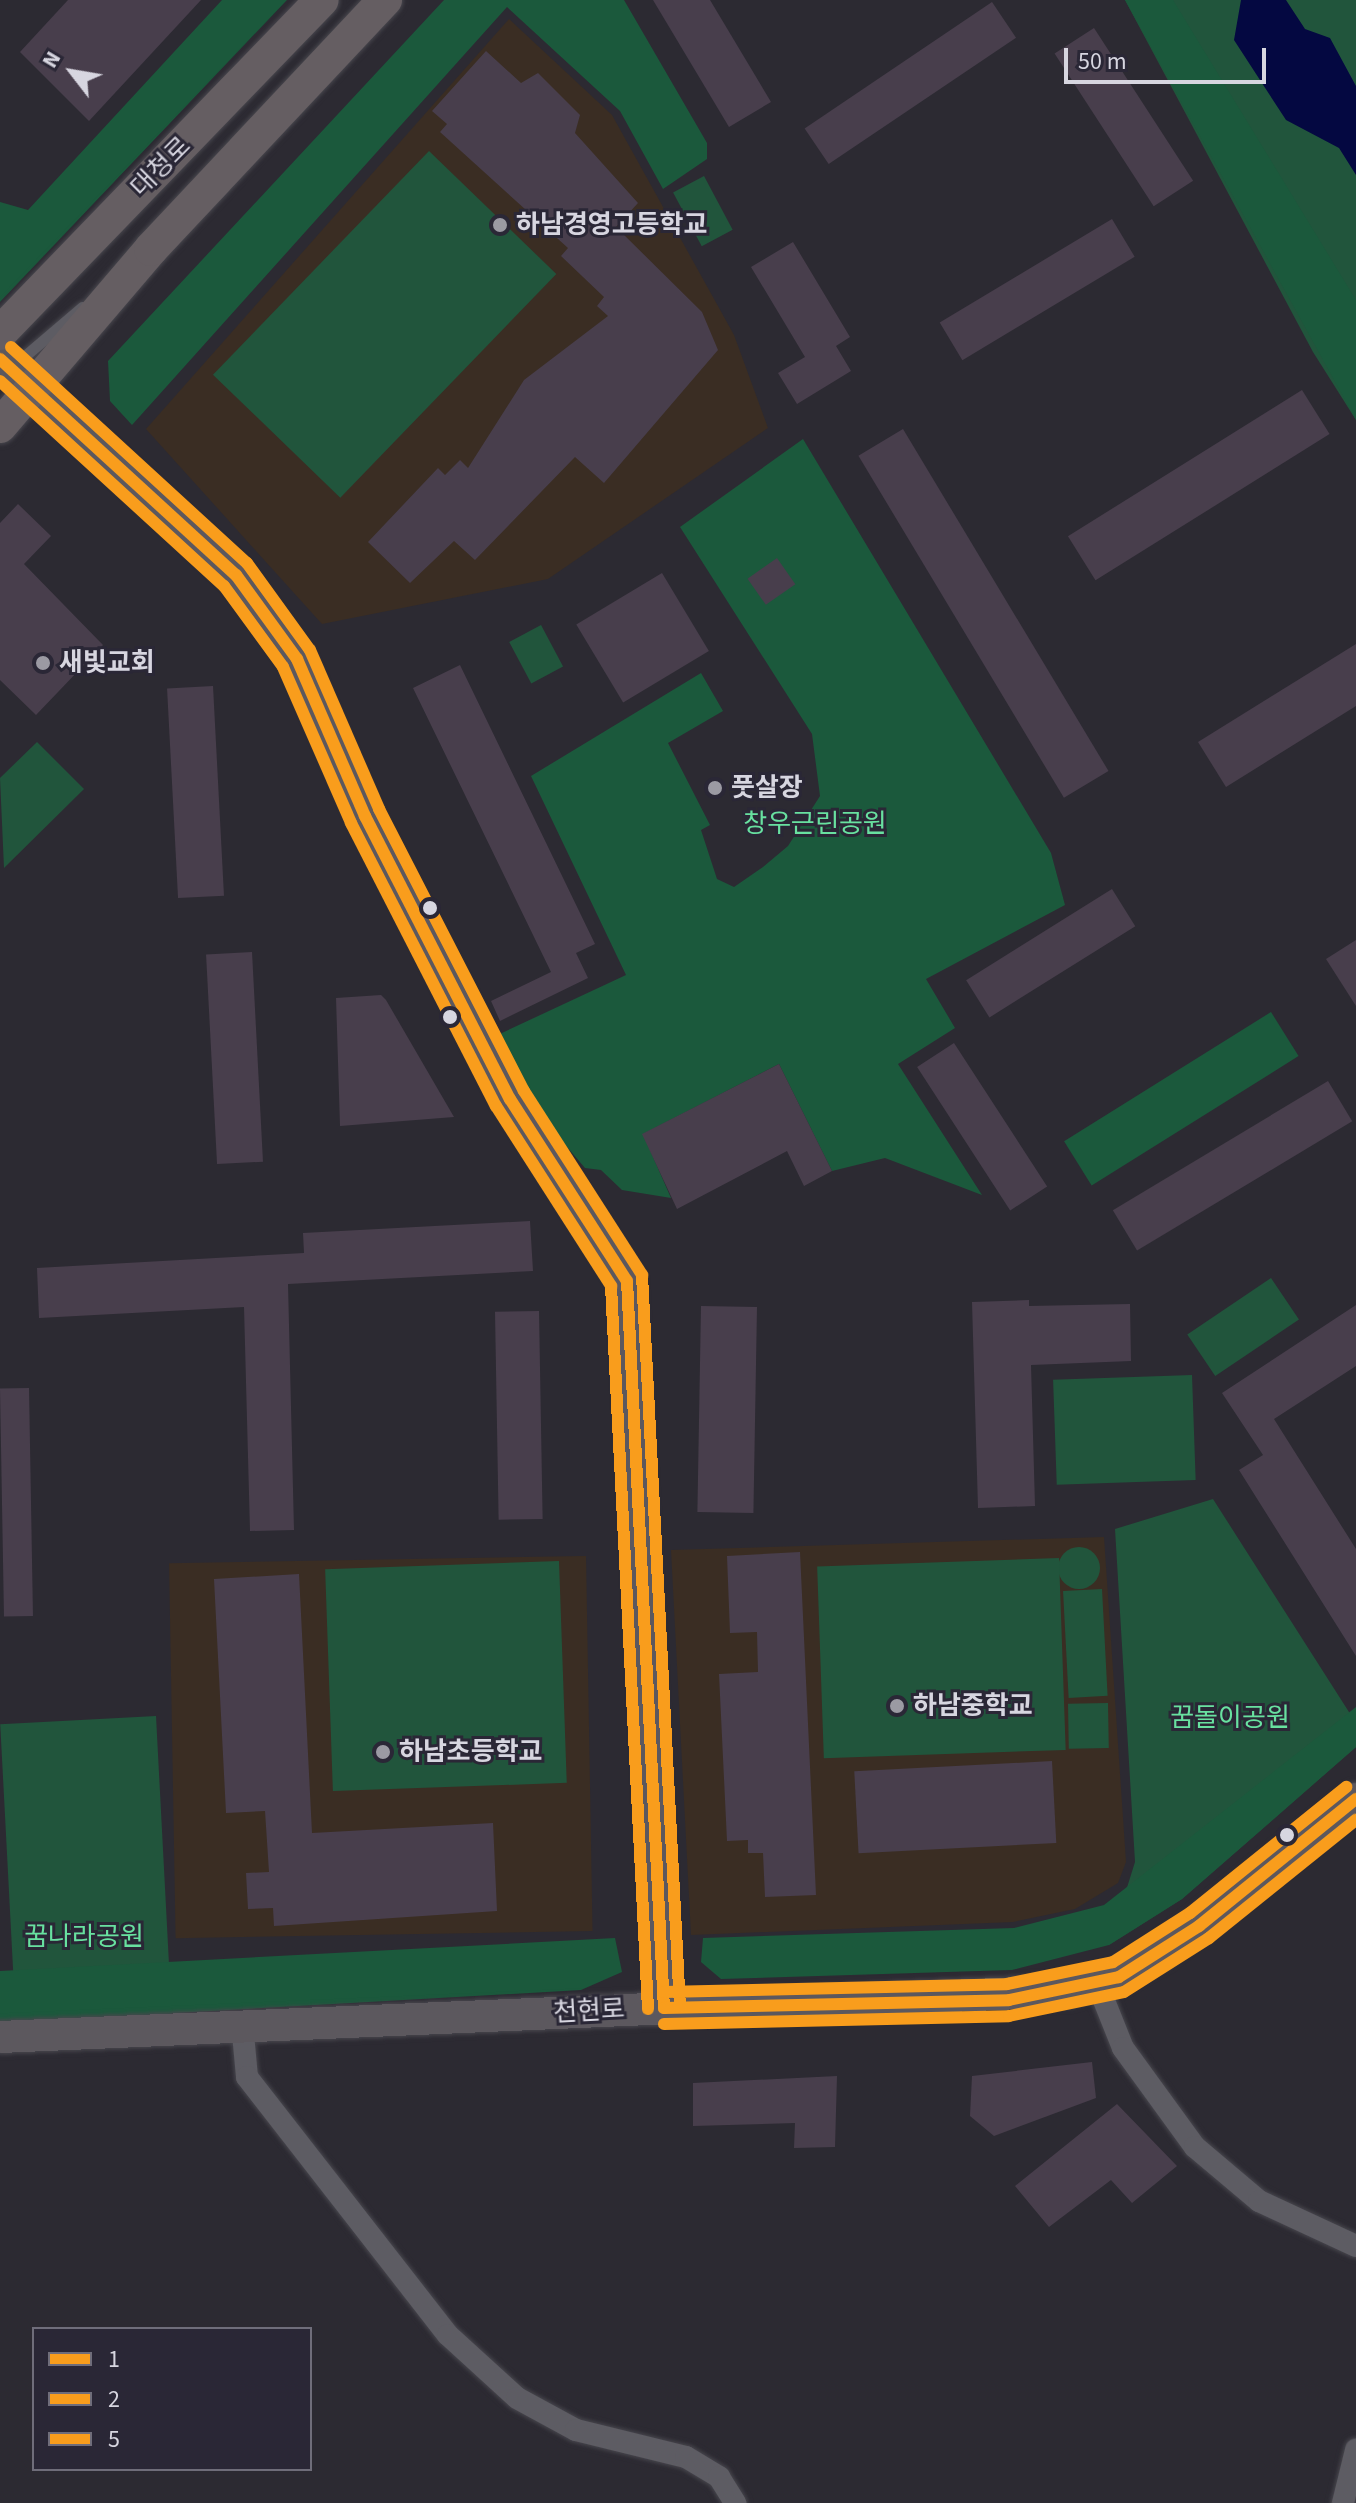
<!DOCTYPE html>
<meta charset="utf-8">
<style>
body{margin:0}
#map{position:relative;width:1356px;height:2503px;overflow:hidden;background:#2c2a32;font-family:"Source Sans 3","Noto Sans KR",sans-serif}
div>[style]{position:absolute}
.education>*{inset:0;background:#3a2d23;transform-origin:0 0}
.green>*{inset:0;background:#21553c;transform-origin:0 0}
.round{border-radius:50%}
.forest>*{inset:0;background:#1b593c;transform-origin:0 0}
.water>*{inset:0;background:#040841}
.building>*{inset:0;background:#483e4c;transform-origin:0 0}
.roads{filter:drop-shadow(0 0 2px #47464d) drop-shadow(0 0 2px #47464d)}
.service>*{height:11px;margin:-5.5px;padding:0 5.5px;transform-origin:5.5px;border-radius:5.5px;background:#5d5c63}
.minor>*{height:22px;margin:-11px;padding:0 11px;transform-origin:11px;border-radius:11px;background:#5d5c63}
.secondary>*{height:32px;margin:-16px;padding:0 16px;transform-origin:16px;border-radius:16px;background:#5c585e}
.primary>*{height:34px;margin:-17px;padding:0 17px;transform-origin:17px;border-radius:17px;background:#655e62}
.bus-1>*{height:12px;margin:-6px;padding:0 6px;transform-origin:6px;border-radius:6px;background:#f99d1c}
.bus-2>*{height:12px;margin:-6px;padding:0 6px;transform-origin:6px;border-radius:6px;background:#f99d1c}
.bus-3>*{height:12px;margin:-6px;padding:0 6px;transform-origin:6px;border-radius:6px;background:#f99d1c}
.dots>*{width:22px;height:22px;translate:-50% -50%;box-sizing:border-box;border:4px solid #2a2736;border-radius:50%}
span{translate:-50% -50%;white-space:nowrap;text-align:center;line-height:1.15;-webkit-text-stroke:6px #2a2736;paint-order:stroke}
.street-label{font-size:26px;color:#d7d6e0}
.poi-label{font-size:26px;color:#d7d6e0;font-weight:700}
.left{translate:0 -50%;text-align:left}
.park-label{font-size:26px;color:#68e1a0}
.legend{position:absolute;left:32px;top:2327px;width:280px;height:144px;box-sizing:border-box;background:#2a2736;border:2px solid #6f6d7a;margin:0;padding:10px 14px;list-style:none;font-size:24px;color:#d7d6e0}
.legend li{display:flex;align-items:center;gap:16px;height:40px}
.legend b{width:40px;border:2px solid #6f6d7a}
.north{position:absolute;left:32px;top:32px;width:80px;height:80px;-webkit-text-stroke:6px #2a2736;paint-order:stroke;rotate:301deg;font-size:22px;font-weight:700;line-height:32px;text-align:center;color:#d7d6e0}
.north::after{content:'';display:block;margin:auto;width:28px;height:36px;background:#d7d6e0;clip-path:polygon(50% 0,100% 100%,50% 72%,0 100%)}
.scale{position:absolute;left:1064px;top:48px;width:202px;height:36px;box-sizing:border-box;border:4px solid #d7d6e0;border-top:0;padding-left:10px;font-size:24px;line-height:28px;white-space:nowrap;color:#d7d6e0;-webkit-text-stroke:6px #2a2736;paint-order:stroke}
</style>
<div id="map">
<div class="education">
<i style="clip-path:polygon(509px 19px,612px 115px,734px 335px,768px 428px,548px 579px,322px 624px,146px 429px)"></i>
<i style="clip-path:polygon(1104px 1537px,1126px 1862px,1118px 1883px,1075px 1909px,1013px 1922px,691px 1935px,671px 1550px)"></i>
<i style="left:586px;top:1556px;width:375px;height:417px;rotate:89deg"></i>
</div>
<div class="green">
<i style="clip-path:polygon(1125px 0,1356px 0,1356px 420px,1313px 352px)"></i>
<i style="left:429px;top:151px;width:177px;height:311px;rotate:44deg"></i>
<i style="left:704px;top:176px;width:61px;height:35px;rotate:62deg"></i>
<i style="left:541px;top:625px;width:47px;height:36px;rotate:62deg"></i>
<i style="clip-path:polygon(37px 742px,84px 789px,4px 868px,0 778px)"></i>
<i style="left:1271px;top:1278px;width:50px;height:101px;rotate:56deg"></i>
<i style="left:1192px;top:1375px;width:105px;height:139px;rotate:88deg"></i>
<i style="clip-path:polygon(1213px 1499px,1356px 1723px,1356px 1747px,1182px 1899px,1109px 1945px,1135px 1862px,1115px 1529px)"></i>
<i class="round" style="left:1058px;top:1547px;width:42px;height:42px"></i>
<i style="left:1059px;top:1558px;width:192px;height:242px;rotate:88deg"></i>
<i style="left:559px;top:1561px;width:222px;height:234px;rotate:88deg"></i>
<i style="left:1102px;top:1589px;width:107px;height:39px;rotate:87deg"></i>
<i style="left:1108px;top:1703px;width:45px;height:40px;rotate:89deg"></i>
<i style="left:156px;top:1716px;width:304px;height:156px;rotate:87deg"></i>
</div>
<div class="forest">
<i style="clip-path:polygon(222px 0,287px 0,0 302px,0 202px,28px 210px)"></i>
<i style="clip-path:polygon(444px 0,624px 0,707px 143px,707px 159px,663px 189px,620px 111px,507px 7px,132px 425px,110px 401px,108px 361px)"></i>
<i style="clip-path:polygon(1125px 0,1173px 0,1356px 300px,1356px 420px)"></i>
<i style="clip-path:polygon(803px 439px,1051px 853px,1065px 905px,926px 979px,955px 1028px,898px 1064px,982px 1195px,885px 1158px,832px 1171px,779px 1064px,643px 1134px,671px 1198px,622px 1190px,601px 1170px,585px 1168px,562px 1141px,491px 1038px,626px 975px,531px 776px,701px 673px,723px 711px,668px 743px,710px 825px,701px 830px,717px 879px,734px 887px,763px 867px,788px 846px,820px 796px,812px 734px,680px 527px)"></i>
<i style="left:1271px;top:1012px;width:52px;height:244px;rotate:58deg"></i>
<i style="clip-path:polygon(1356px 1707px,1356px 1747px,1182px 1899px,1109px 1945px,1012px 1970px,721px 1979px,701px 1962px,703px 1938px,1014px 1928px,1104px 1905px)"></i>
<i style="clip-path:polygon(615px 1938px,622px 1972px,581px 1990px,0 2023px,0 1971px)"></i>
</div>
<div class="water">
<i style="clip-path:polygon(1241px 0,1286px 0,1305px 29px,1330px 38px,1356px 86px,1356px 175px,1339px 148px,1286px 120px,1234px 40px)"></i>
</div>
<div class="building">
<i style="clip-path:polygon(68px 0,201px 0,89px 121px,20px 52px)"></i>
<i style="clip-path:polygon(653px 0,710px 0,771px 102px,729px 127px)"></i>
<i style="left:992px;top:2px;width:43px;height:226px;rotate:56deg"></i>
<i style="left:1094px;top:28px;width:182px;height:47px;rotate:57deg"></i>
<i style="clip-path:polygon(486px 51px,521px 83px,538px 73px,580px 115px,575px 133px,638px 203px,616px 227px,702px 312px,718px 350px,604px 483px,575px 457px,475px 560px,454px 541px,410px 583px,368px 542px,438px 468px,445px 475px,460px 460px,468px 468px,524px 380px,608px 316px,597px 306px,604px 297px,561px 256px,568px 248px,440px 132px,447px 124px,432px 111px)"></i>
<i style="left:1112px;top:219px;width:44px;height:201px;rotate:59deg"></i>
<i style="clip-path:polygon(793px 242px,850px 337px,836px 346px,851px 371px,797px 404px,778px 373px,805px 357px,751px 267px)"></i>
<i style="left:1302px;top:390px;width:52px;height:276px;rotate:58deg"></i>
<i style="left:903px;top:429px;width:399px;height:52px;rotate:59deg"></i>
<i style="clip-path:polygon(18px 504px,51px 536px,24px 564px,103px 645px,36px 715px,0 680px,0 523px)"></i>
<i style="left:777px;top:558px;width:32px;height:36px;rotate:55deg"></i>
<i style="left:662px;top:573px;width:91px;height:100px;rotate:59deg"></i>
<i style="clip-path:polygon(1356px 644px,1356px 706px,1226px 787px,1198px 742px)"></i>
<i style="clip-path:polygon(460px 665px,595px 944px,576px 953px,588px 978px,500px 1021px,491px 1001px,551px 972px,413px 688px)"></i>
<i style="left:213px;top:686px;width:210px;height:46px;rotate:87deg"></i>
<i style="left:1112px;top:889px;width:44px;height:172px;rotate:58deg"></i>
<i style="clip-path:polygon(1356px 940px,1356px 1006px,1326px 959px)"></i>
<i style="left:252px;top:952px;width:210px;height:46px;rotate:87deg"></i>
<i style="clip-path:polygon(381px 995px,386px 1000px,454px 1117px,340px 1126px,336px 998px)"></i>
<i style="left:954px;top:1043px;width:171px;height:44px;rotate:57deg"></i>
<i style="clip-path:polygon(779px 1064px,832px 1171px,804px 1186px,787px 1151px,677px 1209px,642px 1134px)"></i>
<i style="left:1328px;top:1081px;width:47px;height:251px;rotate:59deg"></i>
<i style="clip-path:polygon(530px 1221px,533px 1271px,288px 1284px,294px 1530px,250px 1531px,244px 1307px,39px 1318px,37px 1268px,304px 1253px,303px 1233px)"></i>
<i style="clip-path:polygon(1029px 1300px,1029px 1306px,1130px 1304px,1131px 1361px,1031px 1365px,1035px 1506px,978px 1508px,972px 1302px)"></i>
<i style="clip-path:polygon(1356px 1305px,1356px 1366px,1274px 1419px,1356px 1549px,1356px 1656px,1239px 1470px,1263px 1455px,1222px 1393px)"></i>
<i style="left:701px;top:1306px;width:56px;height:206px;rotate:1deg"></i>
<i style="left:539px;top:1311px;width:208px;height:44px;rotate:89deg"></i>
<i style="left:29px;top:1388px;width:228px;height:29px;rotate:89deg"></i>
<i style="clip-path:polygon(800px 1552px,816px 1895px,765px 1897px,763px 1853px,748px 1853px,748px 1840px,727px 1841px,719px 1674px,758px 1672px,757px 1632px,730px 1633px,727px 1556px)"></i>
<i style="clip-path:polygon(299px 1574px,312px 1833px,493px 1823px,497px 1911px,274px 1926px,273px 1908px,248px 1909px,246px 1873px,269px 1872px,265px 1811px,226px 1813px,214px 1579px)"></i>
<i style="left:1052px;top:1761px;width:82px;height:198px;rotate:87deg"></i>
<i style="clip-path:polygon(1092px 2062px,1096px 2098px,994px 2136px,970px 2116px,972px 2076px)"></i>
<i style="clip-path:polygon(837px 2076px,835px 2147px,794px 2148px,795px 2123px,693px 2126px,693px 2083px)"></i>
<i style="clip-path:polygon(1117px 2104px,1177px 2166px,1132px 2203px,1111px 2180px,1049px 2227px,1015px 2186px)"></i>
</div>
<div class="roads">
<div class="service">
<i style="left:13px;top:366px;width:91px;rotate:-40.5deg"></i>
</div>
<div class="minor">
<i style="left:1097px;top:1983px;width:70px;rotate:68.2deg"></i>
<i style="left:1123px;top:2048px;width:122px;rotate:54deg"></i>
<i style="left:1195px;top:2147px;width:84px;rotate:40.2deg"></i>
<i style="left:1259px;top:2201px;width:107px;rotate:24.9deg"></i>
<i style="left:242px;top:2023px;width:54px;rotate:84.7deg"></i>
<i style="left:247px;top:2077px;width:327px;rotate:52.1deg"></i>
<i style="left:448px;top:2335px;width:93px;rotate:42.4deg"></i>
<i style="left:517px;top:2398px;width:67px;rotate:28.5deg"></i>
<i style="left:576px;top:2430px;width:113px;rotate:13.8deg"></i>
<i style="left:686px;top:2457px;width:39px;rotate:31deg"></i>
<i style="left:719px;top:2477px;width:31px;rotate:58deg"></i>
<i style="left:1343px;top:2503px;width:55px;rotate:-76.2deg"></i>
</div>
<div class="secondary">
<i style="left:0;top:359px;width:320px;rotate:42.5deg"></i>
<i style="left:236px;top:575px;width:104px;rotate:54deg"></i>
<i style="left:297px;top:659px;width:171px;rotate:66.6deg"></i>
<i style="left:365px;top:816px;width:318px;rotate:62.9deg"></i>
<i style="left:510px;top:1099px;width:216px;rotate:57.3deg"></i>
<i style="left:627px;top:1281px;width:728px;rotate:87.09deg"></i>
<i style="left:0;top:2037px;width:1069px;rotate:-2.47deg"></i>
<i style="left:1068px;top:1991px;width:53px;rotate:-15.4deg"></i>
<i style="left:1119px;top:1977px;width:50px;rotate:-30.2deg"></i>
<i style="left:1162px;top:1952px;width:247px;rotate:-38.3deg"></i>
</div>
<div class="primary">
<i style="left:0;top:333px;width:463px;rotate:-46deg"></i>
<i style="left:0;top:426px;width:233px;rotate:-49.5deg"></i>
<i style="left:151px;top:249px;width:342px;rotate:-46.8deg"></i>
</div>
</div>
<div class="bus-1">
<i style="left:0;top:359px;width:320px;rotate:42.5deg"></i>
<i style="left:236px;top:575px;width:104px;rotate:54deg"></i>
<i style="left:297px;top:659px;width:171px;rotate:66.6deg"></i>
<i style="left:365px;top:816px;width:318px;rotate:62.9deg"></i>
<i style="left:510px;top:1099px;width:216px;rotate:57.3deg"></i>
<i style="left:627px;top:1281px;width:728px;rotate:87.09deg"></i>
<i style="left:664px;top:2008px;width:345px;rotate:-1.3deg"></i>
<i style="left:1009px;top:2000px;width:112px;rotate:-11.8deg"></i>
<i style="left:1119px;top:1977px;width:95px;rotate:-32.5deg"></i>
<i style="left:1199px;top:1926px;width:202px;rotate:-39deg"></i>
</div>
<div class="bus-2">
<i style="left:0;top:381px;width:304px;rotate:42.5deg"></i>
<i style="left:224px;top:586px;width:100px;rotate:53.9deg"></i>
<i style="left:283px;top:667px;width:170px;rotate:66.4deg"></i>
<i style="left:351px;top:823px;width:318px;rotate:62.9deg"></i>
<i style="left:496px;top:1106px;width:214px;rotate:57.4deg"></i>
<i style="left:611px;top:1286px;width:724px;rotate:87.07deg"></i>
<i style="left:664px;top:2024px;width:345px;rotate:-1.3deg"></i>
<i style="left:1009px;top:2016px;width:117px;rotate:-11.8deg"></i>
<i style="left:1124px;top:1992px;width:101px;rotate:-32.4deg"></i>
<i style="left:1209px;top:1938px;width:189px;rotate:-38.8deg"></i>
</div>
<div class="bus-3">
<i style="left:11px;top:347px;width:320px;rotate:42.5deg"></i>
<i style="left:247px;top:563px;width:107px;rotate:54.1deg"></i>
<i style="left:310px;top:650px;width:173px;rotate:66.5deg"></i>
<i style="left:379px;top:809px;width:317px;rotate:62.8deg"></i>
<i style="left:524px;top:1091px;width:219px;rotate:57.3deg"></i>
<i style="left:642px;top:1275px;width:733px;rotate:87.03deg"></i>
<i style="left:664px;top:1992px;width:343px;rotate:-1.3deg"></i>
<i style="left:1007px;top:1984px;width:108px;rotate:-11.7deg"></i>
<i style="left:1113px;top:1962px;width:91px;rotate:-32.5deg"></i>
<i style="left:1190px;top:1913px;width:201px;rotate:-38.9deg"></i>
</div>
<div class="dots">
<i style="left:500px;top:225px;background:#9b9aa3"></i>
<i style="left:43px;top:663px;background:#9b9aa3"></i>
<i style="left:715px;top:788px;background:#9b9aa3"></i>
<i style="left:430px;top:908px;background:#d7d6e0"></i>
<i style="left:450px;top:1017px;background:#d7d6e0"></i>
<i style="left:897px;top:1706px;background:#9b9aa3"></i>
<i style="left:383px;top:1752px;background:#9b9aa3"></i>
<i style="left:1287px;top:1835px;background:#d7d6e0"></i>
</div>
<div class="street-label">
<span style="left:161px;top:167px;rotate:-45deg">대청로</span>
<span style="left:589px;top:2011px;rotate:-3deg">천현로</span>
</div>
<div class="poi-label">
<span class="left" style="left:516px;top:225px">하남경영고등학교</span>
<span class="left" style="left:59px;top:663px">새빛교회</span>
<span class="left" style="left:731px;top:788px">풋살장</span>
<span class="left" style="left:913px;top:1706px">하남중학교</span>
<span class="left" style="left:399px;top:1752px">하남초등학교</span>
</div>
<div class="park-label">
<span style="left:815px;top:824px">창우근린공원</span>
<span style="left:1230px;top:1718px">꿈돌이공원</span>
<span style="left:84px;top:1937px">꿈나라공원</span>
</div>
<ul class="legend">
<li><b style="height:10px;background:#f99d1c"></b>1</li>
<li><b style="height:10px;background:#f99d1c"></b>2</li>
<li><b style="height:10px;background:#f99d1c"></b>5</li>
</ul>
<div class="north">N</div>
<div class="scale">50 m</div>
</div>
